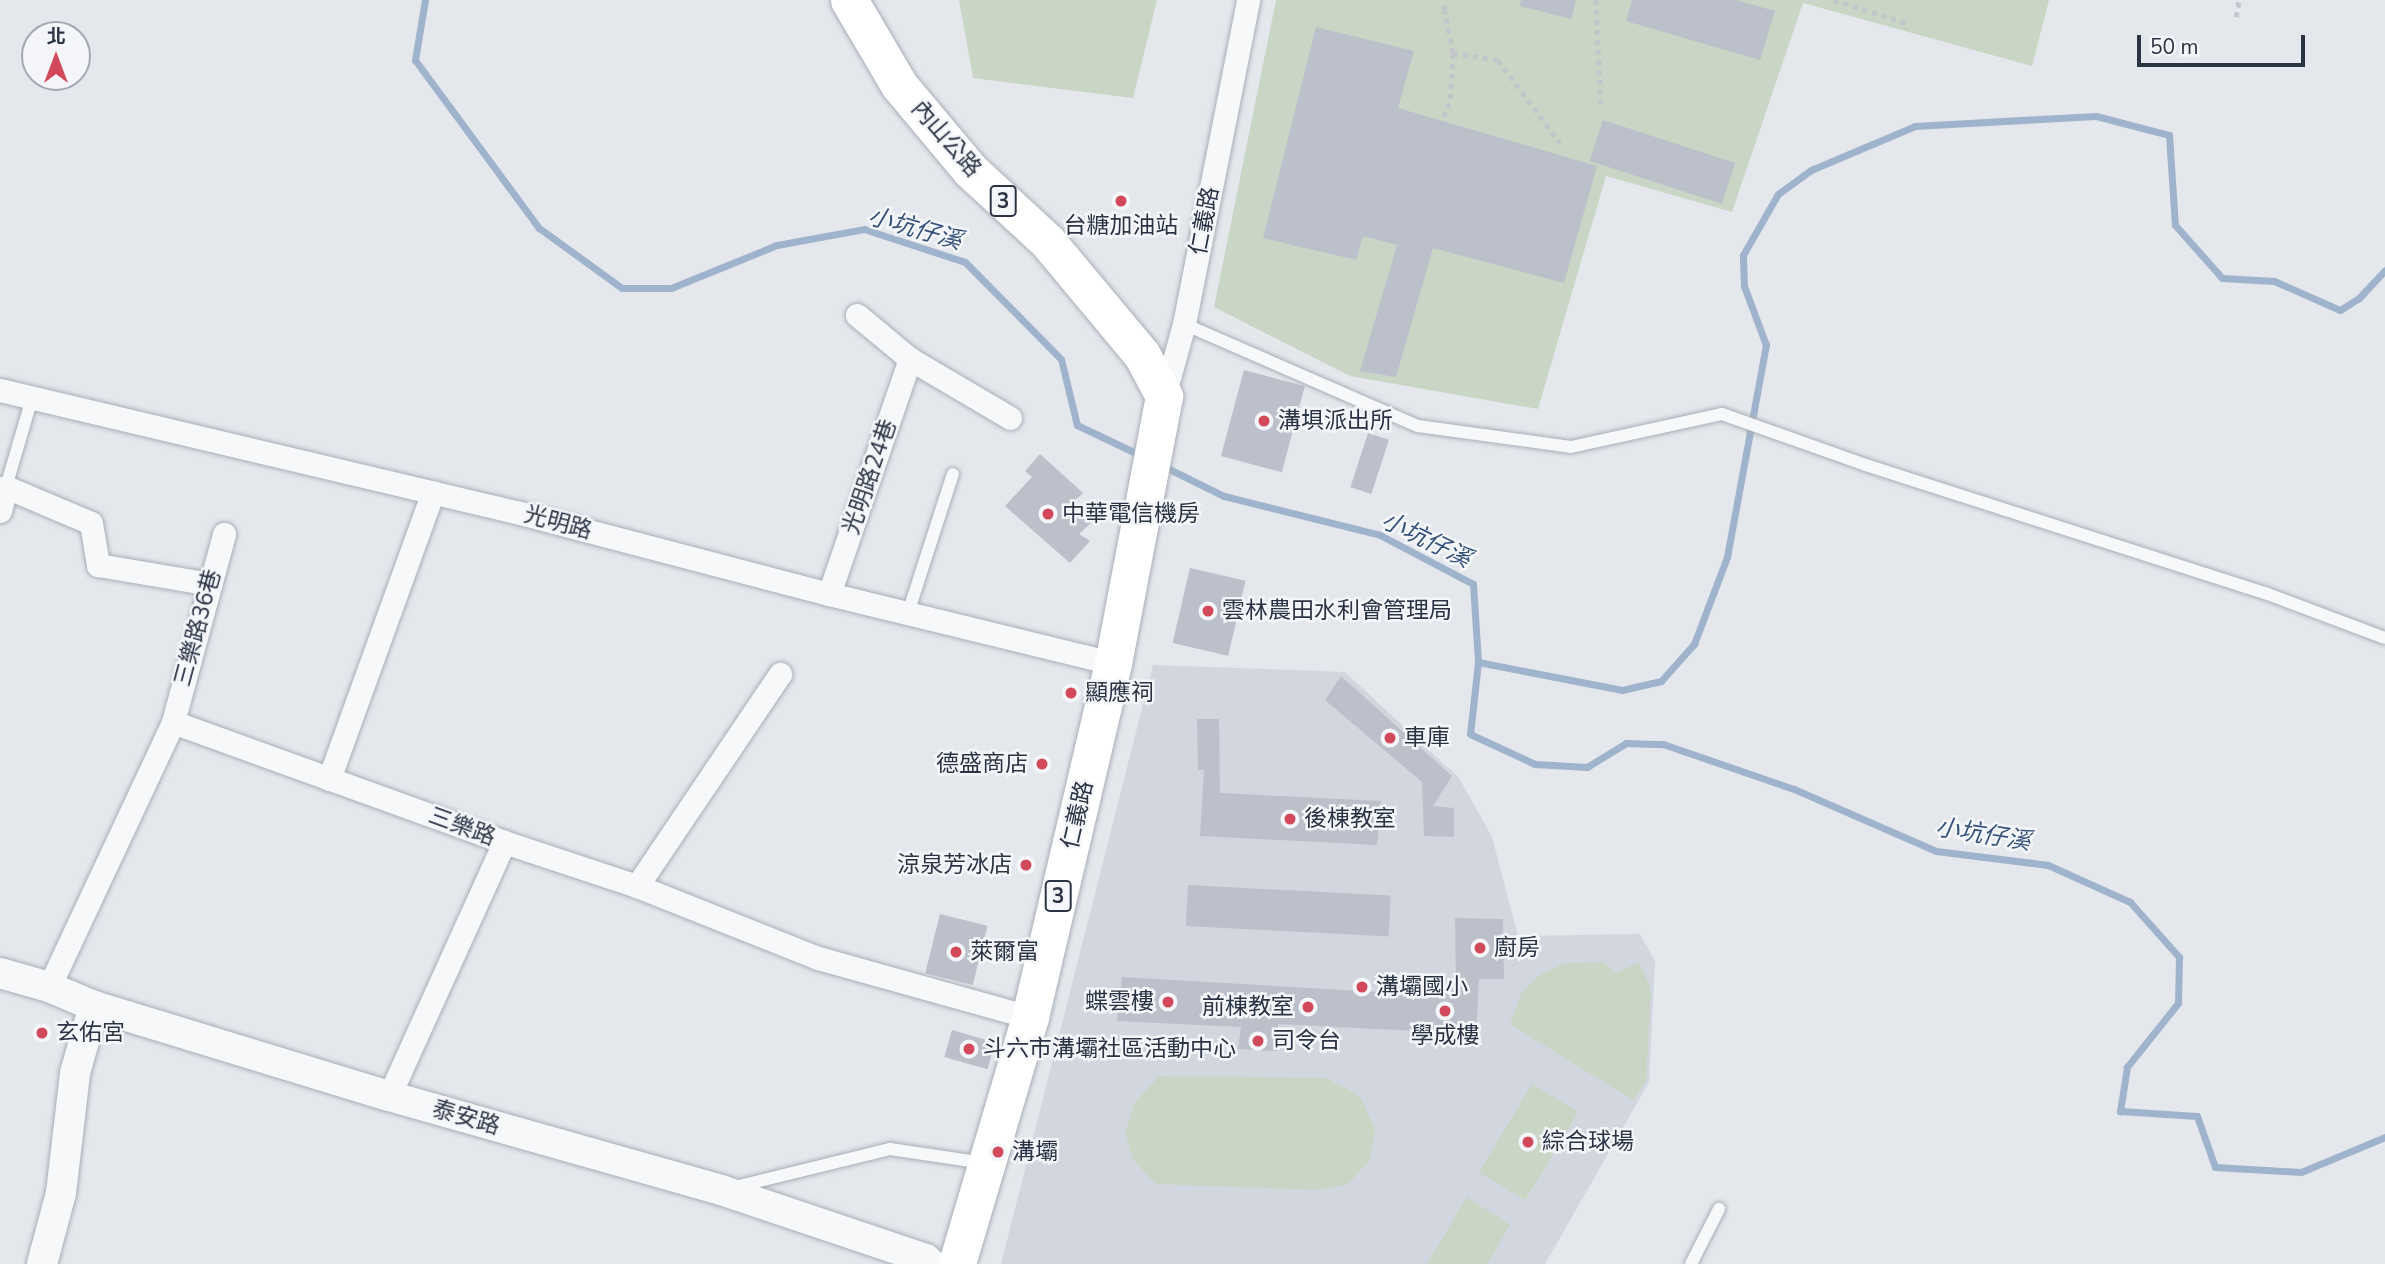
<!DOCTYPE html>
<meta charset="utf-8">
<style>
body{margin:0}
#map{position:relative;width:2385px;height:1264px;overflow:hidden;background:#e4e7ec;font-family:"Nunito Sans","Noto Sans TC",sans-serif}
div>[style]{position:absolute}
.built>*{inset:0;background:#d2d6de}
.green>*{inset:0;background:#c9d6c5;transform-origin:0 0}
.stream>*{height:7px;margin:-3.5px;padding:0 3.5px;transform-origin:3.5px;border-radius:3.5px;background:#9fb4cc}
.building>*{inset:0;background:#bbc0ca;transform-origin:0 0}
.path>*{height:4.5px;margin-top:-2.25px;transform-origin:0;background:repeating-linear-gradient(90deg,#c2c5cb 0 5px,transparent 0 10px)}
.roads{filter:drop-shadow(0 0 2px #a9aeb7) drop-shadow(0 0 2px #a9aeb7)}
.service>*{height:12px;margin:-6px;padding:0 6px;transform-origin:6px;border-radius:6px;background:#f7f8fa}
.minor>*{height:23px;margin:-11.5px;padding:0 11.5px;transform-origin:11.5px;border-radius:11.5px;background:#f7f8fa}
.tertiary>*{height:30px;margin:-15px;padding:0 15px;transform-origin:15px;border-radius:15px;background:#f7f8fa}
.primary>*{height:37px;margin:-18.5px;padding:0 18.5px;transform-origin:18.5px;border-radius:18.5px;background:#fff}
.dots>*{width:19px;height:19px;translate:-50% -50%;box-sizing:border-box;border:4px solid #f4f6f9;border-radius:50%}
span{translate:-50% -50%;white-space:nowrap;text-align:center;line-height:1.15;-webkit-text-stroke:5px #f4f6f9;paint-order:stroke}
.shield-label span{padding:2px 5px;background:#f4f6f9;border:2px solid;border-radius:5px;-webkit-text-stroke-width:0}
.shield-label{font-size:21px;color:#2b3445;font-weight:700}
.street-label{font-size:23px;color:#2b3445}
.poi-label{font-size:23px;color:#2b3445}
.left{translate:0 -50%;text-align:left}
.right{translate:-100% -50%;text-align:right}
.water-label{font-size:24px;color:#34527a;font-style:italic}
.north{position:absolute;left:21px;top:21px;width:70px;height:70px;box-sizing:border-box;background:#f4f6f9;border:2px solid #a4a8b1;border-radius:50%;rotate:0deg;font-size:19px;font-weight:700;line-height:28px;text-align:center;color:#2b3445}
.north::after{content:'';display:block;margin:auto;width:24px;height:32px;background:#d1495b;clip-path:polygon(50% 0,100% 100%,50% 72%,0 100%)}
.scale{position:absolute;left:2137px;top:35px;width:168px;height:32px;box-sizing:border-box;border:4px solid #2b3445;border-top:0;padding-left:9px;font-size:21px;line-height:24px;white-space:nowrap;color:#2b3445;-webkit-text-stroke:5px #f4f6f9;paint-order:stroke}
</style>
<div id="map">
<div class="built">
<i style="clip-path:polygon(1153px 665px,1345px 672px,1459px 778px,1492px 837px,1518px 936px,1640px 934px,1655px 961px,1649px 1082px,1545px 1264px,1001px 1264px)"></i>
</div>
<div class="green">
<i style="clip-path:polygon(959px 0,1157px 0,1133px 98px,973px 78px)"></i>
<i style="clip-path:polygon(1276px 0,2049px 0,2032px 66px,1803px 3px,1732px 212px,1606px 176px,1538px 409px,1350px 376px,1214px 307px)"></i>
<i style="clip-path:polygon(1604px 962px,1615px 974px,1639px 962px,1651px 989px,1646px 1081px,1633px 1100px,1510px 1024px,1521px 994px,1536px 977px,1565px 963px)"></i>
<i style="clip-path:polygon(1159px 1076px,1325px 1078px,1360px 1096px,1375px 1129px,1370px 1160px,1348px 1184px,1318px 1190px,1156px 1184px,1133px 1160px,1125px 1132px,1135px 1102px)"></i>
<i style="left:1532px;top:1084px;width:54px;height:103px;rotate:31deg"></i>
<i style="clip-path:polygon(1467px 1197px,1510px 1225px,1487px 1264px,1427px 1264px)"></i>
</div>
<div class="stream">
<i style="left:425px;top:0;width:61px;rotate:99.5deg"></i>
<i style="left:415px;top:60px;width:209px;rotate:53.6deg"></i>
<i style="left:539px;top:228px;width:102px;rotate:35.9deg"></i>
<i style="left:622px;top:288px;width:49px"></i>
<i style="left:671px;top:288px;width:114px;rotate:-22.1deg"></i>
<i style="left:777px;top:245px;width:88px;rotate:-10.4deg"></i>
<i style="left:864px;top:229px;width:106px;rotate:18.1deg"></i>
<i style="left:965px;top:262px;width:136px;rotate:45.3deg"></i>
<i style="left:1061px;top:359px;width:68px;rotate:76.4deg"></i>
<i style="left:1077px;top:425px;width:72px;rotate:25.5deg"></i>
<i style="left:1163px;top:466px;width:68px;rotate:26.2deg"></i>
<i style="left:1224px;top:496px;width:161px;rotate:14deg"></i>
<i style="left:1380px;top:535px;width:105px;rotate:27.8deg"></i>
<i style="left:1473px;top:584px;width:78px;rotate:86.3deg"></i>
<i style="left:1478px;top:662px;width:72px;rotate:96.3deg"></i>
<i style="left:1470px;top:734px;width:72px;rotate:24.8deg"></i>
<i style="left:1535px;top:764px;width:52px;rotate:3.3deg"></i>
<i style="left:1587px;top:767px;width:46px;rotate:-31.6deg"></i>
<i style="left:1626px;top:743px;width:37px;rotate:2deg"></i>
<i style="left:1663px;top:744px;width:139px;rotate:19deg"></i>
<i style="left:1794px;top:789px;width:155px;rotate:23.6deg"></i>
<i style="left:1936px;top:851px;width:113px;rotate:7.1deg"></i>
<i style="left:2048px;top:865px;width:90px;rotate:24.3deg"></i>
<i style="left:2130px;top:902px;width:74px;rotate:48.3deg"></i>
<i style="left:2179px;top:957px;width:46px;rotate:91.2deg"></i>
<i style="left:2178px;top:1003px;width:82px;rotate:128.6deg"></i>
<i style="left:2127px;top:1067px;width:45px;rotate:99deg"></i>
<i style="left:2120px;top:1111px;width:77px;rotate:3.7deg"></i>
<i style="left:2197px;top:1116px;width:54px;rotate:70.6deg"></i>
<i style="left:2215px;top:1167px;width:86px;rotate:3.3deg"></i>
<i style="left:2301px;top:1172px;width:91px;rotate:-22.6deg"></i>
<i style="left:1478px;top:662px;width:147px;rotate:11deg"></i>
<i style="left:1622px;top:690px;width:40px;rotate:-13deg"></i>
<i style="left:1661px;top:681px;width:50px;rotate:-48.3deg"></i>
<i style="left:1694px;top:644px;width:93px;rotate:-69.2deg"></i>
<i style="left:1727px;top:557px;width:216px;rotate:-79.6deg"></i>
<i style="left:1766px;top:345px;width:63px;rotate:-110.4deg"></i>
<i style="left:1744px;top:286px;width:31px;rotate:-92deg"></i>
<i style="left:1743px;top:255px;width:70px;rotate:-60.2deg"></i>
<i style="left:1778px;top:194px;width:41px;rotate:-36deg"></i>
<i style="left:1811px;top:170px;width:113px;rotate:-22.9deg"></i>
<i style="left:1915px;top:126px;width:181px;rotate:-3.2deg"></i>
<i style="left:2096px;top:116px;width:75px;rotate:14.6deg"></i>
<i style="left:2169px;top:135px;width:90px;rotate:86.2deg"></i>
<i style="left:2175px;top:225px;width:71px;rotate:48.4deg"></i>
<i style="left:2222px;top:278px;width:52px;rotate:3.3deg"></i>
<i style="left:2274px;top:281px;width:72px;rotate:23.7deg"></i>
<i style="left:2340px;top:310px;width:22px;rotate:-32deg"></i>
<i style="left:2359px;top:298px;width:38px;rotate:-47deg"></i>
</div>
<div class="building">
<i style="clip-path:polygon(1521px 0,1576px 0,1571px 19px,1520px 6px)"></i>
<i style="clip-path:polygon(1632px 0,1736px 0,1775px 11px,1760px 60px,1626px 21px)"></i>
<i style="clip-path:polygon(1316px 27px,1414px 51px,1398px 108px,1597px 166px,1564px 283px,1433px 248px,1396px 377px,1360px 371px,1397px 245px,1363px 236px,1356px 260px,1263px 238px)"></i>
<i style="left:1603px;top:120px;width:139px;height:43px;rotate:18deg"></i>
<i style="left:1244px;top:370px;width:63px;height:89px;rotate:15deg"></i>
<i style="left:1368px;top:433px;width:22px;height:57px;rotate:18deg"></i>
<i style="clip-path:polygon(1040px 454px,1083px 493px,1070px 505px,1092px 522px,1079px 534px,1090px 541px,1070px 563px,1005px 506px,1032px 477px,1025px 471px)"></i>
<i style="left:1190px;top:568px;width:57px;height:77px;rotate:13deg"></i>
<i style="clip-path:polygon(1341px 676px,1452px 776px,1433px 806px,1454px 808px,1454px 837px,1424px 836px,1422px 782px,1325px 700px)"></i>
<i style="clip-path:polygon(1197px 719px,1219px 719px,1220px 793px,1381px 801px,1377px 845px,1200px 836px,1204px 770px,1198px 770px)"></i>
<i style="left:1188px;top:885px;width:203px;height:41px;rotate:3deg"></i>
<i style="left:940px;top:914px;width:49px;height:61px;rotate:14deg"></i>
<i style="clip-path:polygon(1455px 918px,1503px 919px,1504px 979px,1479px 979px,1476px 1034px,1278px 1024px,1277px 1051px,1238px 1049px,1241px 1027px,1117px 1021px,1122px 977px,1413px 994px,1413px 986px,1456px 988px)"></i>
<i style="left:952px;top:1030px;width:45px;height:28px;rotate:16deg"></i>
</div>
<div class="path">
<i style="left:1596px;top:0;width:104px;rotate:87.2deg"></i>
<i style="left:1834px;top:0;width:76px;rotate:17.7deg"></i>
<i style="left:2236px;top:17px;width:17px;rotate:-80deg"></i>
<i style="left:1453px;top:53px;width:46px;rotate:8.8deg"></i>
<i style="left:1498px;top:60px;width:104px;rotate:53.2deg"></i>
<i style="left:1444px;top:117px;width:19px;rotate:-72deg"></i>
<i style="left:1450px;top:99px;width:46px;rotate:-86.3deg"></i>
<i style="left:1453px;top:53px;width:44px;rotate:-101.8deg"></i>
<i style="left:1444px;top:10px;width:10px;rotate:-79deg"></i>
</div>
<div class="roads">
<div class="service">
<i style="left:1184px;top:324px;width:255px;rotate:23.6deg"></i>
<i style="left:1418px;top:426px;width:154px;rotate:7.8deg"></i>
<i style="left:1571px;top:447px;width:155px;rotate:-12.3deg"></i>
<i style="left:1722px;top:414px;width:153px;rotate:19.5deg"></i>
<i style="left:1866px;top:465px;width:419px;rotate:17.8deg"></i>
<i style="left:2265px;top:593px;width:128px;rotate:20.6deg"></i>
<i style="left:6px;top:487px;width:93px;rotate:-73.7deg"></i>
<i style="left:908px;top:613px;width:146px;rotate:-72.1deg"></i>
<i style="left:735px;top:1187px;width:160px;rotate:-13.8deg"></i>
<i style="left:890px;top:1149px;width:95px;rotate:8.5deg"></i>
<i style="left:1691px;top:1264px;width:62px;rotate:-63deg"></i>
</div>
<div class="minor">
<i style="left:910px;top:359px;width:116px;rotate:30.5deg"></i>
<i style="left:0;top:390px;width:534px;rotate:13.31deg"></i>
<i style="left:520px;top:513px;width:319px;rotate:14.7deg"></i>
<i style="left:829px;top:594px;width:292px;rotate:13.7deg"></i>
<i style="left:1164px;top:396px;width:75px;rotate:-74.5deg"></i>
<i style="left:1184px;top:324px;width:330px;rotate:-78.8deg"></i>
<i style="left:0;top:511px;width:25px;rotate:-76deg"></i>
<i style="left:6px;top:487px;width:92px;rotate:23deg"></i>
<i style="left:91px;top:523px;width:43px;rotate:80.5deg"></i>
<i style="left:98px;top:565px;width:114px;rotate:9.6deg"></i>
<i style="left:829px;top:594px;width:249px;rotate:-71deg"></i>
<i style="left:910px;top:359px;width:69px;rotate:-140.3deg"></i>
<i style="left:173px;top:722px;width:195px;rotate:-74.8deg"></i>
<i style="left:329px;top:779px;width:305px;rotate:-70.1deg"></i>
<i style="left:637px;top:886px;width:256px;rotate:-56deg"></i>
<i style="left:49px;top:987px;width:293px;rotate:-64.9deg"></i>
<i style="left:173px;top:722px;width:352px;rotate:19.9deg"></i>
<i style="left:504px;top:842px;width:140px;rotate:18.3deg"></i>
<i style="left:637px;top:886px;width:195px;rotate:21.7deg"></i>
<i style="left:818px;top:958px;width:220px;rotate:15.6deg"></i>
<i style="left:389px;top:1096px;width:279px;rotate:-65.6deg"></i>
</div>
<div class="tertiary">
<i style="left:0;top:973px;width:51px;rotate:15.9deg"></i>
<i style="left:49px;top:987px;width:49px;rotate:22.9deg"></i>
<i style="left:94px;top:1006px;width:308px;rotate:17deg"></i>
<i style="left:389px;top:1096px;width:345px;rotate:15.8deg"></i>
<i style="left:721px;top:1190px;width:216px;rotate:18.6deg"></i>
<i style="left:926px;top:1259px;width:7px;rotate:45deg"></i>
<i style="left:42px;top:1264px;width:73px;rotate:-75deg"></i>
<i style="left:61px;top:1193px;width:121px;rotate:-83.3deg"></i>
<i style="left:75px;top:1073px;width:70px;rotate:-74.2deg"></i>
</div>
<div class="primary">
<i style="left:849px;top:0;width:99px;rotate:59.5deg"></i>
<i style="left:899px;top:85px;width:111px;rotate:50.1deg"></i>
<i style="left:970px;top:170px;width:105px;rotate:42.7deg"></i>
<i style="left:1047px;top:241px;width:148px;rotate:50.2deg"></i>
<i style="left:1142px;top:355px;width:47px;rotate:61.8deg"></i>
<i style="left:1164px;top:396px;width:272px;rotate:100.8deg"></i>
<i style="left:1113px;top:663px;width:364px;rotate:103.2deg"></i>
<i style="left:1030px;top:1017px;width:258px;rotate:106.5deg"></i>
</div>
</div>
<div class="dots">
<i style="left:1121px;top:201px;background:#d1495b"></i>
<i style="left:1264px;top:421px;background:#d1495b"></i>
<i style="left:1048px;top:514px;background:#d1495b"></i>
<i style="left:1208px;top:611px;background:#d1495b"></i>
<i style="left:1071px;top:693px;background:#d1495b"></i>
<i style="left:1390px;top:738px;background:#d1495b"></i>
<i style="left:1042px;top:764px;background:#d1495b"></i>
<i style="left:1290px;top:819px;background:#d1495b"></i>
<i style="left:1026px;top:865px;background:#d1495b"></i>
<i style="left:1480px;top:948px;background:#d1495b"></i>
<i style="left:956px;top:952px;background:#d1495b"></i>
<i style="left:1362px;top:987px;background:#d1495b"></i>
<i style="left:1168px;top:1002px;background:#d1495b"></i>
<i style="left:1308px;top:1007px;background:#d1495b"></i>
<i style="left:1445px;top:1011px;background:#d1495b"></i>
<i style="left:42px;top:1033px;background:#d1495b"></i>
<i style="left:1258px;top:1041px;background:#d1495b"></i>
<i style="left:969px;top:1049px;background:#d1495b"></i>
<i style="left:1528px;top:1142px;background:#d1495b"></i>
<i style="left:998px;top:1152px;background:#d1495b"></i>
</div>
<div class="shield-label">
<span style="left:1003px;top:201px">3</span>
<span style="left:1058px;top:896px">3</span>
</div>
<div class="street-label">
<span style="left:946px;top:139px;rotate:49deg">內山公路</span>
<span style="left:1205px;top:221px;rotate:-79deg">仁義路</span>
<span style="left:870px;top:477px;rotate:-71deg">光明路24巷</span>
<span style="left:558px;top:523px;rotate:15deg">光明路</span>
<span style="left:198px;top:628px;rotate:-75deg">三樂路36巷</span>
<span style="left:1078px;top:815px;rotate:-77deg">仁義路</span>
<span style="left:462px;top:827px;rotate:20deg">三樂路</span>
<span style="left:466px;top:1118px;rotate:16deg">泰安路</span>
</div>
<div class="poi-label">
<span style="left:1121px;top:226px">台糖加油站</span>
<span class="left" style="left:1278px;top:421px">溝埧派出所</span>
<span class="left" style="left:1062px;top:514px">中華電信機房</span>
<span class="left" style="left:1222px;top:611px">雲林農田水利會管理局</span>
<span class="left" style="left:1085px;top:693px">顯應祠</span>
<span class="left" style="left:1404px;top:738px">車庫</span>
<span class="right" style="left:1028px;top:764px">德盛商店</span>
<span class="left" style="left:1304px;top:819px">後棟教室</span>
<span class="right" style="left:1012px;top:865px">涼泉芳冰店</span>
<span class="left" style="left:1494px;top:948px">廚房</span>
<span class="left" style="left:970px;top:952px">萊爾富</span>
<span class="left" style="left:1376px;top:987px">溝壩國小</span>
<span class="right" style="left:1154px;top:1002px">蝶雲樓</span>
<span class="right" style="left:1294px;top:1007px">前棟教室</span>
<span class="left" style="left:56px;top:1033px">玄佑宮</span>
<span style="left:1445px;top:1036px">學成樓</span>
<span class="left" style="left:1272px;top:1041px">司令台</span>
<span class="left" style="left:983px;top:1049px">斗六市溝壩社區活動中心</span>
<span class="left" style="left:1542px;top:1142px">綜合球場</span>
<span class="left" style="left:1012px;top:1152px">溝壩</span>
</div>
<div class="water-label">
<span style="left:915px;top:229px;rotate:16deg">小坑仔溪</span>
<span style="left:1426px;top:540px;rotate:26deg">小坑仔溪</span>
<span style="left:1983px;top:835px;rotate:9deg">小坑仔溪</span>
</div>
<div class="north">北</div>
<div class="scale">50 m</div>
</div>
